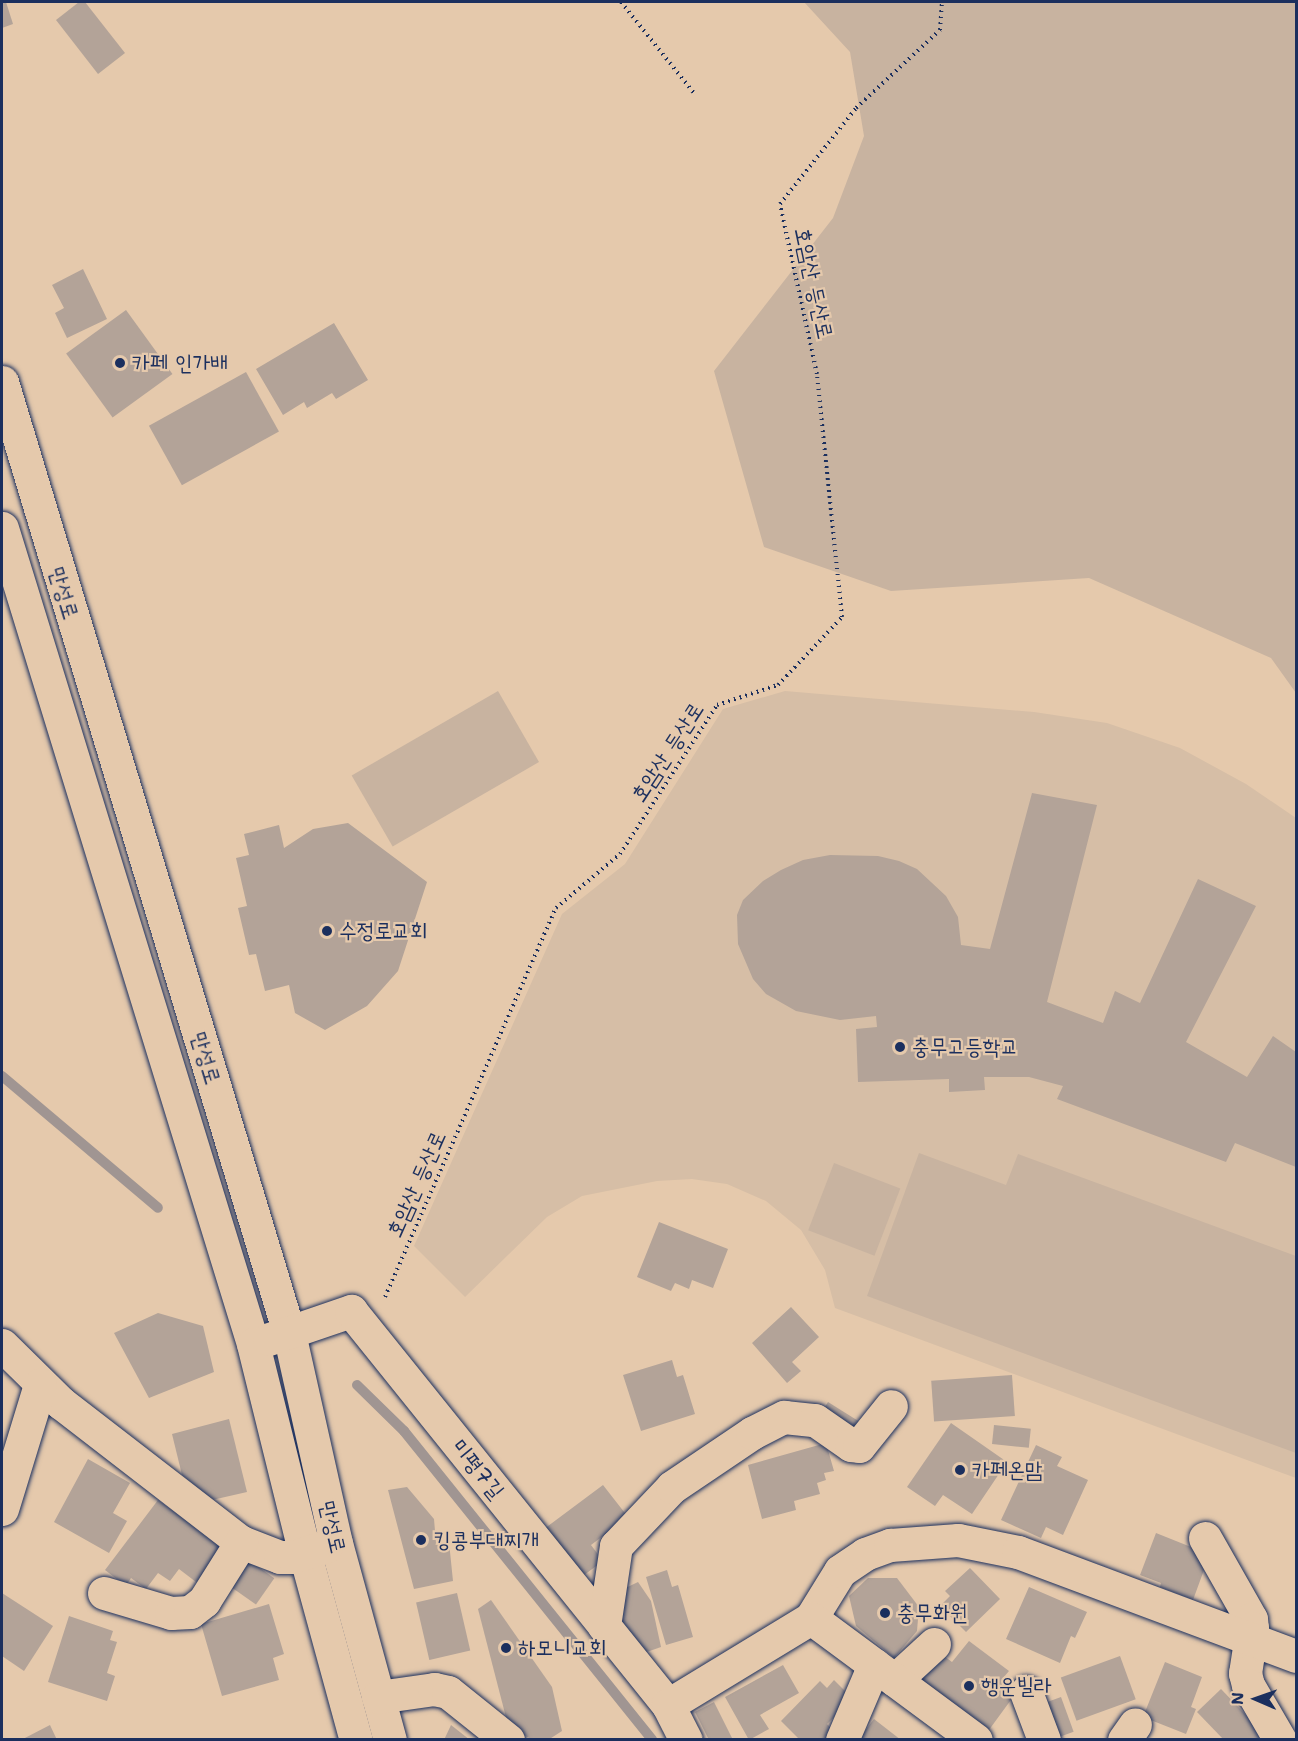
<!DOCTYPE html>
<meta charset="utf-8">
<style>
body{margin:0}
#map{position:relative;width:1298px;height:1741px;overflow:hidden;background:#e5c9ac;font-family:"Shantell Sans","Poor Story",sans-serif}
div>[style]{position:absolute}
.built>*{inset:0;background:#d6bea6}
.green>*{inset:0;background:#c8b3a0;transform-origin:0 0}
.stream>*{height:10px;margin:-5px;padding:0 5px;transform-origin:5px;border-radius:5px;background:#a09592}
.building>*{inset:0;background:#b3a398;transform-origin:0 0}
.path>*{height:4px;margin-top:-2px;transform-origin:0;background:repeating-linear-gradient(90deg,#1b2f5e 0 1.5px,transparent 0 6px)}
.roads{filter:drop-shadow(0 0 2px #1b2f5e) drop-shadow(0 0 2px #1b2f5e)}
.minor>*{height:33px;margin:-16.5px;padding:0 16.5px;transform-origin:16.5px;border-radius:16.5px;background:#e5c9ac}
.dots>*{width:16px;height:16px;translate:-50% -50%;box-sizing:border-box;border:3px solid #e5c9ac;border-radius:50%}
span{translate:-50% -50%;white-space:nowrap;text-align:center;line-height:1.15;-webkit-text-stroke:4.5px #e5c9ac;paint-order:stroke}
.street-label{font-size:22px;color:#1b2f5e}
.poi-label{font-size:22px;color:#1b2f5e}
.left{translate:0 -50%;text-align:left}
.frame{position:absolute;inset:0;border:3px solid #1b2f5e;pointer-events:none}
.north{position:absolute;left:1226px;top:1669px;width:60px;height:60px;-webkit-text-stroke:4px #e5c9ac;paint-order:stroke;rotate:272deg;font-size:16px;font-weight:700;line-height:24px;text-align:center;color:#1b2f5e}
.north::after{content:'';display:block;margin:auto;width:21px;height:27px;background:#1b2f5e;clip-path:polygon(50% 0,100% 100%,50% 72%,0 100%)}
</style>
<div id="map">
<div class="built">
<i style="clip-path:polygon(785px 691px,1034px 712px,1107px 723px,1180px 748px,1246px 784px,1296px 818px,1296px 1478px,835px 1308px,825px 1270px,801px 1230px,766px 1201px,727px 1184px,692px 1179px,657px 1181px,582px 1196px,547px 1217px,465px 1297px,414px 1246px,562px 914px,625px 864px,723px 709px)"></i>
</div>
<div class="green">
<i style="clip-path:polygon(804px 2px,1296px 2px,1296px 693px,1271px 658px,1089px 578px,891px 591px,764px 547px,714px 371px,833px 218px,864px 136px,850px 52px)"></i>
<i style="left:498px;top:691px;width:82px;height:169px;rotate:60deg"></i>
<i style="clip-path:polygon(919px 1153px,1006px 1185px,1018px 1154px,1296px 1256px,1296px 1453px,867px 1296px)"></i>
<i style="left:834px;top:1163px;width:71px;height:72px;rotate:21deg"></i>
</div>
<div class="stream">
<i style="left:2px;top:1076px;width:204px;rotate:40.2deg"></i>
<i style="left:357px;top:1385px;width:66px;rotate:44.4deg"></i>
<i style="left:404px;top:1431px;width:396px;rotate:51.2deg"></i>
</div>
<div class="building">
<i style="clip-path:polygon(2px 2px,6px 2px,13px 24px,2px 28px)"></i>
<i style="clip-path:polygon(79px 2px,85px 2px,125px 53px,98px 74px,56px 20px)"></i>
<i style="clip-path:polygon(83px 269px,107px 319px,67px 338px,55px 313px,64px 308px,52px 285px)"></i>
<i style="left:126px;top:310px;width:79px;height:74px;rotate:54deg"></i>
<i style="clip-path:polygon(334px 323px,368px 380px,336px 399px,332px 393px,307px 408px,304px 402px,283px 415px,256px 369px)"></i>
<i style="left:246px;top:372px;width:68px;height:111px;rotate:61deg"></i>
<i style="clip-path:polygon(1032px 793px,1097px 805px,1047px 1002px,1103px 1023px,1115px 991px,1140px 1003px,1198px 879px,1256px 906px,1186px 1042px,1247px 1077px,1273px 1036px,1296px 1052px,1296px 1167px,1235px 1143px,1226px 1162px,1057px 1099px,1063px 1086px,1029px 1077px,984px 1077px,985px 1090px,949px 1092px,949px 1079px,858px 1082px,856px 1029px,877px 1027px,876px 1016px,840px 1020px,796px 1011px,766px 994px,753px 979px,738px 944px,737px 915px,743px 900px,763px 881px,781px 870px,803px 860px,830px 855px,878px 856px,899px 861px,917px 869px,946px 896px,958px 917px,961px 945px,990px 949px)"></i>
<i style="clip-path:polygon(348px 823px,427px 882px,398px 971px,367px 1006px,325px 1030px,295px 1013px,289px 985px,265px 991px,256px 954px,249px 955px,238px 908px,247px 906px,236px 858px,249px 855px,244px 834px,279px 825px,284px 848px,313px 829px)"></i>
<i style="clip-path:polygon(659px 1222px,728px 1249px,713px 1288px,692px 1280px,689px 1289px,675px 1283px,671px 1291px,637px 1277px)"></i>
<i style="clip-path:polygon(791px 1307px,819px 1337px,792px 1362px,801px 1371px,787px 1383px,752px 1343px)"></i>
<i style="clip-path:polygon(158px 1313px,203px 1326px,214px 1372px,149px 1398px,114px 1333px)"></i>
<i style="clip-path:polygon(672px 1360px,677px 1377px,683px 1375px,695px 1414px,641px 1431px,623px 1375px)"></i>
<i style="left:1012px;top:1375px;width:41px;height:81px;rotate:86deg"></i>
<i style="left:828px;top:1402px;width:40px;height:16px;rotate:32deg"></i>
<i style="clip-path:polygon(229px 1419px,247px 1492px,212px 1500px,182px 1475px,172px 1434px)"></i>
<i style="clip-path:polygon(951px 1423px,1007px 1462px,972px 1514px,943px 1495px,935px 1506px,907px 1487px)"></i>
<i style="left:994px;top:1425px;width:37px;height:19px;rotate:6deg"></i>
<i style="clip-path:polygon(826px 1443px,834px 1471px,824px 1473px,826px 1480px,817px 1483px,820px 1494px,794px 1501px,796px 1510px,762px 1519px,748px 1465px)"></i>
<i style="clip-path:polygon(1036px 1445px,1062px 1457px,1057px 1466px,1088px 1480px,1063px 1535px,1046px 1527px,1041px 1538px,1001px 1520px)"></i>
<i style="clip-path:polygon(88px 1459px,130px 1483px,113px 1513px,127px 1521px,109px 1553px,54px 1522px)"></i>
<i style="clip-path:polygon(603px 1485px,628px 1517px,591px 1545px,603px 1561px,580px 1578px,544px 1529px)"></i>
<i style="clip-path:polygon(407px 1487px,434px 1519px,436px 1543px,449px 1542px,453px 1581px,414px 1589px,388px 1490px)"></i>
<i style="clip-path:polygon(158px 1500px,226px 1550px,200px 1585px,179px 1569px,170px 1581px,158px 1573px,146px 1589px,131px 1578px,126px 1586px,105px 1570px)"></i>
<i style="clip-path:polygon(1156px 1533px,1201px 1551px,1208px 1559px,1193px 1600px,1160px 1587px,1161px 1583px,1140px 1575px)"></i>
<i style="left:244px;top:1557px;width:37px;height:32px;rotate:35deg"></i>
<i style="clip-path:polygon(970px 1568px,1000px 1599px,966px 1632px,940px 1606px,950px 1596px,945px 1591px)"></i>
<i style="clip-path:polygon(667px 1570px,672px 1587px,678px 1585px,693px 1637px,666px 1645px,646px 1577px)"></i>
<i style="clip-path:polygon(868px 1578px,897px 1578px,919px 1607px,917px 1631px,894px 1658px,856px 1626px,849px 1596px)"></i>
<i style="clip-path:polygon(638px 1582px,651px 1601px,661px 1647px,641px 1654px,611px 1608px,613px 1594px)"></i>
<i style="clip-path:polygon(1029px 1587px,1087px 1612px,1075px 1638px,1071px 1636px,1060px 1663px,1006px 1639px)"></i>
<i style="clip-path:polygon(2px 1593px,53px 1626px,24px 1671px,2px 1656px)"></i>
<i style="left:457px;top:1593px;width:59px;height:42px;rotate:77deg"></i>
<i style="clip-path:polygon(491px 1600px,552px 1687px,562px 1731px,548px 1740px,534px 1740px,509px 1729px,478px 1609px)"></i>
<i style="clip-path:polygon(269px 1604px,284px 1654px,273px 1658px,279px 1680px,222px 1696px,201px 1624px)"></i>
<i style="clip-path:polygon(69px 1616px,113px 1631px,110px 1640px,117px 1642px,107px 1673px,115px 1676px,107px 1701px,48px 1682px)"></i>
<i style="clip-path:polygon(969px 1641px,1009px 1671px,1003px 1678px,1019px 1689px,986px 1734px,918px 1682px,940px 1653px,952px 1662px)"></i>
<i style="left:1120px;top:1656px;width:46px;height:63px;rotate:70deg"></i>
<i style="clip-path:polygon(1165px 1662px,1202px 1677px,1191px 1707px,1196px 1709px,1186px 1734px,1143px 1717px)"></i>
<i style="clip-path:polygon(783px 1665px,799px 1693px,760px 1715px,769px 1729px,749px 1740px,725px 1697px)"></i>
<i style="clip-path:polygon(834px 1680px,853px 1699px,827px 1724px,836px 1733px,830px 1740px,800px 1740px,781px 1721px,820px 1681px,827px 1688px)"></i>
<i style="clip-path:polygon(1221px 1689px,1266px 1736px,1265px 1740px,1224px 1740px,1197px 1712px)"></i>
<i style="left:1061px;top:1697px;width:37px;height:22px;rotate:70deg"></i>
<i style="clip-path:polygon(714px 1702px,733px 1740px,709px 1740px,695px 1712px)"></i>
<i style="clip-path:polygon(874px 1719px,901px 1740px,858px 1740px)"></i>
<i style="clip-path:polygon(50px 1725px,57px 1740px,21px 1740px)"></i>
<i style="clip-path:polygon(451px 1725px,470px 1740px,444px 1740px)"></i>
</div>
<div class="path">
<i style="left:621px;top:2px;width:117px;rotate:51.3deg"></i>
<i style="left:385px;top:1297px;width:425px;rotate:-66.3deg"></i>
<i style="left:556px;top:908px;width:84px;rotate:-40.2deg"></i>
<i style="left:620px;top:854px;width:178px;rotate:-56.9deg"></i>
<i style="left:717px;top:705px;width:64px;rotate:-18.2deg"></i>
<i style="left:778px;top:685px;width:93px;rotate:-46.7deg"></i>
<i style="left:842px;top:617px;width:244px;rotate:-95.9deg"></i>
<i style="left:817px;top:374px;width:174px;rotate:-102.3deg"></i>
<i style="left:780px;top:204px;width:122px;rotate:-51.6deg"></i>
<i style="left:856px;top:108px;width:115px;rotate:-42.9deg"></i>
<i style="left:940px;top:30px;width:28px;rotate:-86deg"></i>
</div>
<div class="roads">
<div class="minor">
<i style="left:2px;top:382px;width:993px;rotate:73.21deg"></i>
<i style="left:289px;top:1333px;width:215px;rotate:77.4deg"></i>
<i style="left:336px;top:1543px;width:204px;rotate:74.7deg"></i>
<i style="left:2px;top:528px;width:854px;rotate:72.9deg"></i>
<i style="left:253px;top:1344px;width:216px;rotate:76.1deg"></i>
<i style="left:305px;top:1554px;width:193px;rotate:74.7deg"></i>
<i style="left:269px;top:1339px;width:87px;rotate:-18.9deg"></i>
<i style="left:351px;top:1311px;width:506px;rotate:51.18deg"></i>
<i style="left:668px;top:1705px;width:39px;rotate:63deg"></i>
<i style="left:2px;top:1345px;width:83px;rotate:44.5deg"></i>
<i style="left:61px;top:1403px;width:227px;rotate:37.7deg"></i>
<i style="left:241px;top:1542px;width:42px;rotate:21deg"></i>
<i style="left:280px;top:1557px;width:13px"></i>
<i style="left:293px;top:1557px;width:35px;rotate:-18deg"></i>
<i style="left:2px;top:1509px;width:130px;rotate:-73deg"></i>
<i style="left:1205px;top:1538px;width:93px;rotate:60.4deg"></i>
<i style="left:1251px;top:1619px;width:9px;rotate:84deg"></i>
<i style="left:1252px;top:1628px;width:46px;rotate:98.8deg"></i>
<i style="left:1245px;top:1673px;width:12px;rotate:76deg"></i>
<i style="left:1248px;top:1685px;width:64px;rotate:59.8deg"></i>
<i style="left:104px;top:1593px;width:70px;rotate:16.6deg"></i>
<i style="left:171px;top:1613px;width:19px;rotate:-3deg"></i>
<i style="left:190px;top:1612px;width:18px;rotate:-38deg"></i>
<i style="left:204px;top:1601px;width:70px;rotate:-57.9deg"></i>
<i style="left:811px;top:1618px;width:55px;rotate:-58.3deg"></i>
<i style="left:840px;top:1571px;width:30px;rotate:-34deg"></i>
<i style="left:865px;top:1554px;width:27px;rotate:-20deg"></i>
<i style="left:890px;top:1545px;width:68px;rotate:-4.2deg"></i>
<i style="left:958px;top:1540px;width:61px;rotate:11.3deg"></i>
<i style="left:1018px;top:1552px;width:297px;rotate:20.5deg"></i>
<i style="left:604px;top:1626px;width:81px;rotate:-81.5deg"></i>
<i style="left:616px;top:1546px;width:81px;rotate:-46.5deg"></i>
<i style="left:672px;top:1487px;width:97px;rotate:-34deg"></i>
<i style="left:752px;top:1433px;width:36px;rotate:-27deg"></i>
<i style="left:784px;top:1417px;width:31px;rotate:6deg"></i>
<i style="left:815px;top:1420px;width:44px;rotate:34.8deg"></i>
<i style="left:851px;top:1445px;width:8px;rotate:7deg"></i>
<i style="left:859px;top:1446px;width:51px;rotate:-51.3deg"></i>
<i style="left:895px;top:1680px;width:53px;rotate:-42.7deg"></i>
<i style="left:1026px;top:1692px;width:51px;rotate:69.4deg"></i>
<i style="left:378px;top:1697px;width:57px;rotate:-8.1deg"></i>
<i style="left:434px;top:1689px;width:14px;rotate:12deg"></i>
<i style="left:448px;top:1692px;width:77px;rotate:38.7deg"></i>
<i style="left:668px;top:1705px;width:167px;rotate:-31.3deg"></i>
<i style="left:811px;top:1618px;width:205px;rotate:36.5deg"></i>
<i style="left:842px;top:1740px;width:82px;rotate:-66.9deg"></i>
<i style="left:1124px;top:1740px;width:19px;rotate:-55deg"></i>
</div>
</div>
<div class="dots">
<i style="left:120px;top:363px;background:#1b2f5e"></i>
<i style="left:327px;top:931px;background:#1b2f5e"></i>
<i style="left:900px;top:1047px;background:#1b2f5e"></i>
<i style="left:960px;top:1470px;background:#1b2f5e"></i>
<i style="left:421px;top:1540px;background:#1b2f5e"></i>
<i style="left:885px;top:1613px;background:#1b2f5e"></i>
<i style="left:506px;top:1648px;background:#1b2f5e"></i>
<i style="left:969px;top:1686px;background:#1b2f5e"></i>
</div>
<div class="street-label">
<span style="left:814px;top:283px;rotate:78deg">호암산 등산로</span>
<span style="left:64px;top:593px;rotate:73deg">만성로</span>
<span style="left:667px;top:752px;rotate:-57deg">호암산 등산로</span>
<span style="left:206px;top:1058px;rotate:73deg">만성로</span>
<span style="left:416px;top:1184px;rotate:-66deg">호암산 등산로</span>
<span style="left:478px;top:1469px;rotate:51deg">미평7길</span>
<span style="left:333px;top:1527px;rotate:77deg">만성로</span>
</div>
<div class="poi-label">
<span class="left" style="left:132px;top:363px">카페 인가배</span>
<span class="left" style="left:339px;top:931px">수정로교회</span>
<span class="left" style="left:912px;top:1047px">충무고등학교</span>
<span class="left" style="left:972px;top:1470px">카페온맘</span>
<span class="left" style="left:433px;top:1540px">킹콩부대찌개</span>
<span class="left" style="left:897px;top:1613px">충무화원</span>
<span class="left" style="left:518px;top:1648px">하모니교회</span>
<span class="left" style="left:981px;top:1686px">행운빌라</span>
</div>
<div class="frame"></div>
<div class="north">N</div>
</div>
